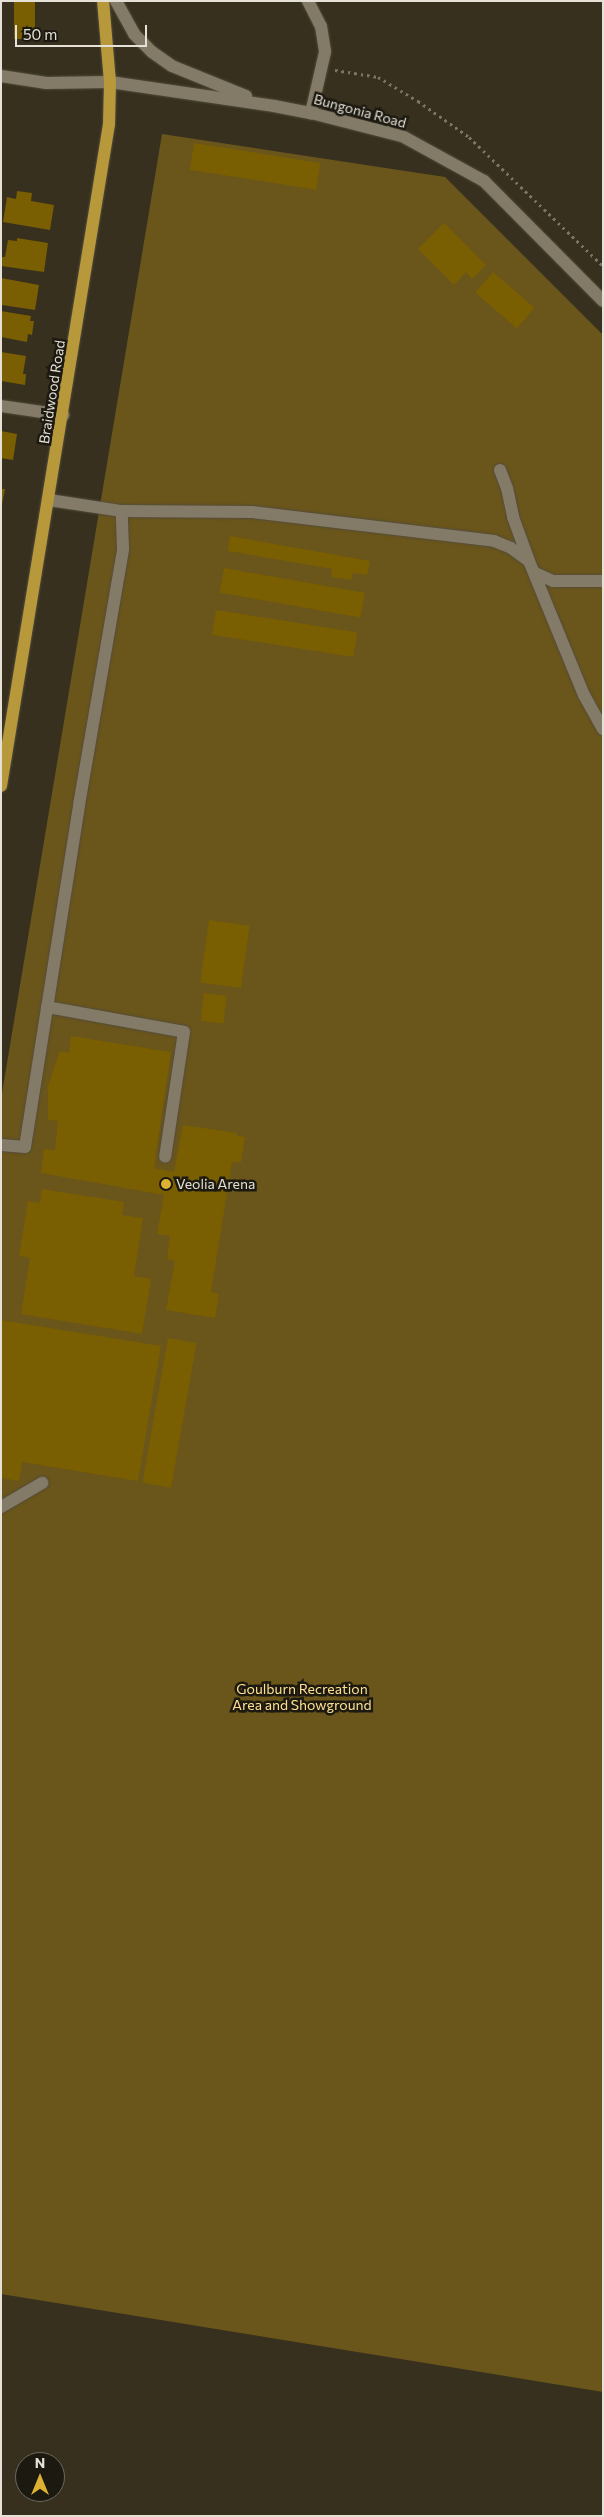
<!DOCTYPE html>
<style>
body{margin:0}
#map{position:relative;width:604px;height:2517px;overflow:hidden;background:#37301e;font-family:Commissioner,sans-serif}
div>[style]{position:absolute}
.green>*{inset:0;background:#6a551b}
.building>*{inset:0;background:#7a5e02;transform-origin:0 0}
.path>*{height:3px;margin-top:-1.5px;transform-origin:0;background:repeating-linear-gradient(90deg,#7b7566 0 2.5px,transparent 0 6.5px)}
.roads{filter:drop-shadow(0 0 1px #524c3d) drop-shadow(0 0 1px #524c3d)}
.minor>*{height:12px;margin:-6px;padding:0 6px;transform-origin:6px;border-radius:6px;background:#837b67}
.major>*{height:12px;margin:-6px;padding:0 6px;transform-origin:6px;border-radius:6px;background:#b7983a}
.dots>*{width:14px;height:14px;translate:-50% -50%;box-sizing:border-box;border:2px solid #1c1911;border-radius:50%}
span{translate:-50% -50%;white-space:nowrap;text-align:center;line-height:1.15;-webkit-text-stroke:5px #1c1911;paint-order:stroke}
.street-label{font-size:14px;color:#e5e1d6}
.poi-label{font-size:14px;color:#e5e1d6}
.left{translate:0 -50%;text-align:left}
.park-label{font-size:14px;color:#ffe090}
.frame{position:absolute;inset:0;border:2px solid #e5e1d6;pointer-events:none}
.north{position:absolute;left:15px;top:2452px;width:50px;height:50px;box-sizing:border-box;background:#1c1911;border:1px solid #6c6960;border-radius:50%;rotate:0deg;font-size:14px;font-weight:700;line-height:20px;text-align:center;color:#e5e1d6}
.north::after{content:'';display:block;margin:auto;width:18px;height:22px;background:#ddb233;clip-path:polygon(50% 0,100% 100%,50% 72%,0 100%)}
.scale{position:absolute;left:15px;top:25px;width:132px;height:22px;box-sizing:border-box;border:2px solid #e5e1d6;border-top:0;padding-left:6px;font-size:15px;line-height:18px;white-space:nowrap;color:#e5e1d6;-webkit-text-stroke:4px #1c1911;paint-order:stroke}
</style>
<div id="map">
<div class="green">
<i style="clip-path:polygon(162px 134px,445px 177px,603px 335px,603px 2392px,1px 2294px,1px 1099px)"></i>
</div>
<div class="building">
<i style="left:14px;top:1px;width:21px;height:38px"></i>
<i style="left:194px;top:143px;width:128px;height:27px;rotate:9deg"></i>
<i style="clip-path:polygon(17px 191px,32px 193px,31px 201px,54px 205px,50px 230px,3px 222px,7px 197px,16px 199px)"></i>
<i style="clip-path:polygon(444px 223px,486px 265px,472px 279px,466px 272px,454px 285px,418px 249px)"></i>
<i style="clip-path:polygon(17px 238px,48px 243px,44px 272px,1px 266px,1px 257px,5px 257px,8px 240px,17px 241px)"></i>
<i style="left:493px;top:272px;width:55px;height:27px;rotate:41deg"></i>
<i style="clip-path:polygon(1px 278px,39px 285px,35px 310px,2px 305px)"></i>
<i style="clip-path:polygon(1px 311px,31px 316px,30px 321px,34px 321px,32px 335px,28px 334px,27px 342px,1px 337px)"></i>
<i style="clip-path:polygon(1px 352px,26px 356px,23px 374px,26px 374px,25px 385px,1px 381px)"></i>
<i style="clip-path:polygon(1px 431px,17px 434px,13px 460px,1px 458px)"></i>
<i style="clip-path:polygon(1px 489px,5px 489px,2px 504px,1px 504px)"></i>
<i style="clip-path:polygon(230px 536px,370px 561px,367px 575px,353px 573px,351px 580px,331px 577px,332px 569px,228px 551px)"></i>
<i style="left:224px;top:568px;width:143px;height:25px;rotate:10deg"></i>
<i style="left:216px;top:610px;width:143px;height:25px;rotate:9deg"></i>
<i style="left:209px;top:920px;width:41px;height:63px;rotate:8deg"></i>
<i style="left:204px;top:993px;width:23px;height:28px;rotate:7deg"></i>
<i style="clip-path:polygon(71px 1036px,171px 1052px,154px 1168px,174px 1172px,183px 1125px,237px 1133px,237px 1136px,245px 1137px,241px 1162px,232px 1162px,211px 1292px,219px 1294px,215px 1318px,166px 1310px,175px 1261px,167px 1259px,170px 1236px,157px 1234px,164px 1195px,41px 1173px,44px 1149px,55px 1150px,58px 1121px,48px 1120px,48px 1086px,60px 1051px,69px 1053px)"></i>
<i style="clip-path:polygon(42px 1189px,124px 1202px,122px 1215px,143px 1218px,134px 1276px,151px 1279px,142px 1334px,21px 1314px,30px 1258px,19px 1256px,28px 1201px,40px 1203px)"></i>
<i style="clip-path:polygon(1px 1320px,161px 1346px,138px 1481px,22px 1462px,19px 1481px,1px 1478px)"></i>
<i style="left:168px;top:1338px;width:29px;height:147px;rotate:10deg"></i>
</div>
<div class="path">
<i style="left:335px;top:70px;width:44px;rotate:9.2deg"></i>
<i style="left:378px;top:77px;width:47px;rotate:31deg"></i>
<i style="left:418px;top:101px;width:62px;rotate:35.2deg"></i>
<i style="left:469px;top:137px;width:186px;rotate:43.9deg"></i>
</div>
<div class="roads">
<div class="minor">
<i style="left:116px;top:1px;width:38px;rotate:61deg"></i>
<i style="left:134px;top:34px;width:25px;rotate:45deg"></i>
<i style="left:152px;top:52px;width:24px;rotate:35deg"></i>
<i style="left:172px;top:66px;width:80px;rotate:22.1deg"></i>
<i style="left:308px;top:1px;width:28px;rotate:63deg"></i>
<i style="left:321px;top:26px;width:26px;rotate:81deg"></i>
<i style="left:325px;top:52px;width:63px;rotate:102.9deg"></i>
<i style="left:1px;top:76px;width:46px;rotate:8.8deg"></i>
<i style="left:46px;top:83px;width:64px;rotate:-0.9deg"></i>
<i style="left:110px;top:82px;width:166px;rotate:8.3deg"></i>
<i style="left:274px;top:106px;width:38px;rotate:11deg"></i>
<i style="left:311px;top:113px;width:94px;rotate:14.2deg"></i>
<i style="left:402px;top:136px;width:94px;rotate:28.8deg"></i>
<i style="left:484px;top:181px;width:169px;rotate:45.2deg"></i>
<i style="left:1px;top:406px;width:63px;rotate:8.3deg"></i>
<i style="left:500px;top:470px;width:19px;rotate:69deg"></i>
<i style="left:507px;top:488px;width:30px;rotate:78deg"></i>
<i style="left:513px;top:517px;width:47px;rotate:70deg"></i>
<i style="left:529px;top:561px;width:145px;rotate:67.7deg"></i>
<i style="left:584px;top:695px;width:39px;rotate:61deg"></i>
<i style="left:49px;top:500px;width:74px;rotate:8.6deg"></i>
<i style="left:122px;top:511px;width:130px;rotate:0.4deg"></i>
<i style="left:252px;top:512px;width:244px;rotate:6.8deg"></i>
<i style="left:494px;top:541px;width:18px;rotate:22deg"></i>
<i style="left:511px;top:548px;width:22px;rotate:36deg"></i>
<i style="left:535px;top:573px;width:20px;rotate:24deg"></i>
<i style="left:553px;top:581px;width:50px"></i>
<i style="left:47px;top:1007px;width:139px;rotate:10.3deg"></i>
<i style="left:184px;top:1032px;width:126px;rotate:98.6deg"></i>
<i style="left:1px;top:1145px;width:24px;rotate:5deg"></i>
<i style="left:25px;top:1147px;width:346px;rotate:-81deg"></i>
<i style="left:79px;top:805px;width:260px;rotate:-80.2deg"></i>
<i style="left:123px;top:549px;width:38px;rotate:-92deg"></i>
<i style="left:1px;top:1507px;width:48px;rotate:-30.3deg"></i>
</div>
<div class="major">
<i style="left:1px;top:786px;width:671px;rotate:-80.73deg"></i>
<i style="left:109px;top:124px;width:42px;rotate:-88.6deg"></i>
<i style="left:110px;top:82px;width:81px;rotate:-94.9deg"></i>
</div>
</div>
<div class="dots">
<i style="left:166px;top:1184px;background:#ddb233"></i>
</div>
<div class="street-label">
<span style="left:360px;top:111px;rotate:15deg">Bungonia Road</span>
<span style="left:52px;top:392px;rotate:-81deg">Braidwood Road</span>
</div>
<div class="poi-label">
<span class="left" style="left:176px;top:1184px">Veolia Arena</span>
</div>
<div class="park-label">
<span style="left:302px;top:1697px">Goulburn Recreation<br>Area and Showground</span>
</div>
<div class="frame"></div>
<div class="north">N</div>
<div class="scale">50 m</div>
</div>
